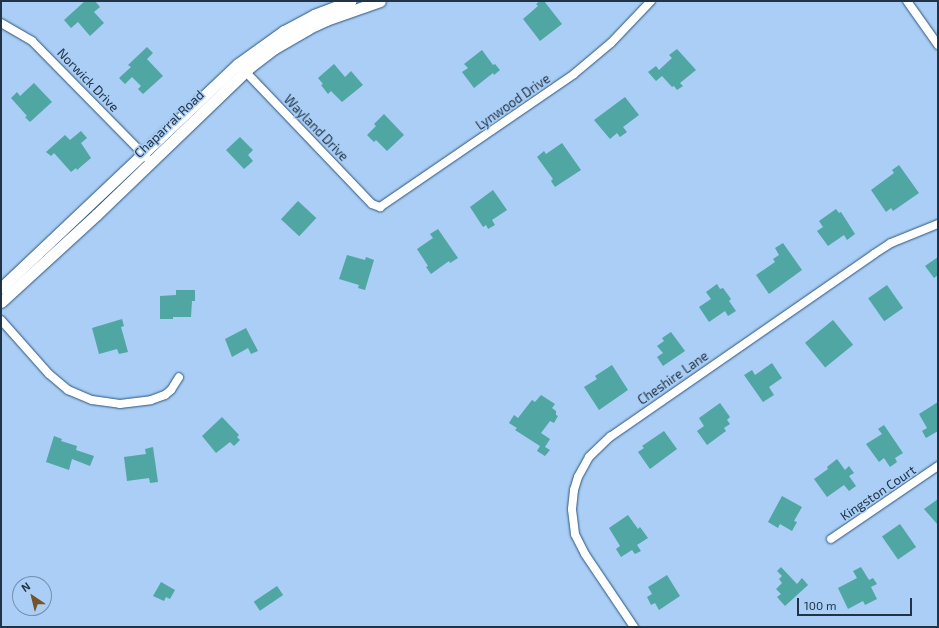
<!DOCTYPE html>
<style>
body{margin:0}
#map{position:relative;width:939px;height:628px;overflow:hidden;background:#aacef5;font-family:"Exo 2",sans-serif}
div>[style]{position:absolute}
.building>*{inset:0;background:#4fa6a2;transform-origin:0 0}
.roads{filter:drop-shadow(0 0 1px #2b547f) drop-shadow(0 0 1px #2b547f)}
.minor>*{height:8px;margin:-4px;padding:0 4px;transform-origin:4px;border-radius:4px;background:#fff}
.secondary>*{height:11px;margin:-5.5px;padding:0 5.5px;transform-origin:5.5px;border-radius:5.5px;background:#fff}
span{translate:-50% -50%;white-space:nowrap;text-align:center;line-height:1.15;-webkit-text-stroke:3px #aacef5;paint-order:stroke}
.street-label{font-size:13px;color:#213346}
.frame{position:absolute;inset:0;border:2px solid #213346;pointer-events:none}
.north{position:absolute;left:12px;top:576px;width:40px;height:40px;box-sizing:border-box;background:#aacef5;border:1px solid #7390af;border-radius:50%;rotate:325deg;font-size:11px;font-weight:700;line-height:16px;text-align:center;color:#213346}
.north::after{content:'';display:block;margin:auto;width:14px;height:18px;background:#75542b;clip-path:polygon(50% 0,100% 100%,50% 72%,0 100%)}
.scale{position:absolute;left:797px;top:598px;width:115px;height:18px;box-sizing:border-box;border:2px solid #213346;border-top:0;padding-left:5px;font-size:12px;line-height:14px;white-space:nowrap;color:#213346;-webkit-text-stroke:3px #aacef5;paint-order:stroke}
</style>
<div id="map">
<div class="building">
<i style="clip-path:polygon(85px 1px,95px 1px,100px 7px,94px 12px,104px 23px,90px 36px,78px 22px,71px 28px,64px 20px)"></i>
<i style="clip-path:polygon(540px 1px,544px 1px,562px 24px,540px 41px,523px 19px,538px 6px,536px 4px)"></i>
<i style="clip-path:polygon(147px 47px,153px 53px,147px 59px,163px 76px,143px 94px,138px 89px,141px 86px,132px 77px,125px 84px,119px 78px,131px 67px,128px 65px)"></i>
<i style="clip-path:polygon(677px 49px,696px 70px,680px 83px,683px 86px,677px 90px,674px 86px,672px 87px,662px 76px,656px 81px,648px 72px,656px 66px,659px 70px,672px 58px,669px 55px)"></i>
<i style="clip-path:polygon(482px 50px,493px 65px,495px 64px,500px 70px,494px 75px,493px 73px,474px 88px,462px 72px,468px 68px,464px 64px)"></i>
<i style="clip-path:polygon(334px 64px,345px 77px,351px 71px,363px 85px,342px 102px,331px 91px,328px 94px,321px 85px,323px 84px,318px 78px)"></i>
<i style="clip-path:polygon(34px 83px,52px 102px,30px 122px,25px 117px,27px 116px,11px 98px,17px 92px,20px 96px)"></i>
<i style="clip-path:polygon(625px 97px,639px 115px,623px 127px,627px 132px,620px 137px,617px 133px,610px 139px,594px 120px)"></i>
<i style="clip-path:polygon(384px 114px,404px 135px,387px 151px,376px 140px,374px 142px,367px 135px,376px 126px,374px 124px)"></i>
<i style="clip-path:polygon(81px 131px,87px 138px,81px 143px,91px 158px,77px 170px,76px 168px,71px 172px,54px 153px,51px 156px,46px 152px,65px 135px,70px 140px)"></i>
<i style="clip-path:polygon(240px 137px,253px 150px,248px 155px,253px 161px,244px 169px,226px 150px)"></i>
<i style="clip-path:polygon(562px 143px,581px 170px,555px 187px,551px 181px,553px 179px,537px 157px,544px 151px,546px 154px)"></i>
<i style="clip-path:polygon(899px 165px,919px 193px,893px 211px,891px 208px,886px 212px,871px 190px,894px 173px,892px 170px)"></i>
<i style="clip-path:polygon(493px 190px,507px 210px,492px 220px,495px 225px,488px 229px,486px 225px,483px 227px,470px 207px)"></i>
<i style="left:298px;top:201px;width:25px;height:25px;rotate:43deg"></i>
<i style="clip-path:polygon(836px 209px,839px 213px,841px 212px,855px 234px,847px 240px,844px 235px,828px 246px,817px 231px,823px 227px,819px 221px)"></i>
<i style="clip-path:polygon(438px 229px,458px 258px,450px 263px,449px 261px,431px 274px,426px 267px,428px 266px,417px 249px,433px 238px,430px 234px)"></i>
<i style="clip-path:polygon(783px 243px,802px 270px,769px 294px,756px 275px,775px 262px,773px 259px,779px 255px,775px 248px)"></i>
<i style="clip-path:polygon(347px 255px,365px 260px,366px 257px,374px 260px,365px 290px,358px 288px,359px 285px,339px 279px)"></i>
<i style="clip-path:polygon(938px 257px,938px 275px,934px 278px,925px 266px)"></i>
<i style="clip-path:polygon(717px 284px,720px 289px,723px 288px,731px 299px,729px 301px,736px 311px,728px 316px,725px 311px,709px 322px,699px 307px,711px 299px,706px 292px)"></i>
<i style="left:887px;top:285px;width:28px;height:23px;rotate:55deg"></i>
<i style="clip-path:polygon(176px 290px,195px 290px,195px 301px,192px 301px,191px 317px,173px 317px,173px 319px,160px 319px,160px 296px,176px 295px)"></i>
<i style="clip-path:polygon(122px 319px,124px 326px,121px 327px,128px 352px,119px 354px,117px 349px,99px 354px,92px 328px)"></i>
<i style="left:833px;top:320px;width:32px;height:36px;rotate:51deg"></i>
<i style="clip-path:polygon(246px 328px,258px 351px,251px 354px,248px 348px,232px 357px,225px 339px)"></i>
<i style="clip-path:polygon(671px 332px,685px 351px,663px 366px,657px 357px,663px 353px,657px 346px,664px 341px,662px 338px)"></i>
<i style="clip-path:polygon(772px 363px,782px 378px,769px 387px,774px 395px,763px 402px,744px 375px,752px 370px,755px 375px)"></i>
<i style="clip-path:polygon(612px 365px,628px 390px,599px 410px,584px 387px,597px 379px,595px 376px)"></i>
<i style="clip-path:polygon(541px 395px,555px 404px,552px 408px,556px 411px,556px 415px,558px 416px,554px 423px,550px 421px,541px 433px,550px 439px,545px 447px,550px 450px,545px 456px,537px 451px,540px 446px,515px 430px,517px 428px,509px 423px,514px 415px,518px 418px,532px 400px,535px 402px)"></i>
<i style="clip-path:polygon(938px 402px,938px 431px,926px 438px,922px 431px,927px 428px,919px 414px)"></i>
<i style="clip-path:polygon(720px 403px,730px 417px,727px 420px,730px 424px,724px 428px,726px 431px,707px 445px,697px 431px,704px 426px,699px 418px)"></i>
<i style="clip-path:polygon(222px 417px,239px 435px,237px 437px,240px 440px,234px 446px,230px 442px,216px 453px,202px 436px)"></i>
<i style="clip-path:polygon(884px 425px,903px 453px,895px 458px,897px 462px,890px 467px,884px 458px,879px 462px,866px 444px,882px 434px,878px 429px)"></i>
<i style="clip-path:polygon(664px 431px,677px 449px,650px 469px,638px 452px,644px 448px,642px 446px)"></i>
<i style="clip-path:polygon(54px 436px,62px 439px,61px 441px,77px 446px,76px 450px,94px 456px,90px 466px,72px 459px,69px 470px,46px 462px)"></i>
<i style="clip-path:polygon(153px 447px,158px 482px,150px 483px,149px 478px,127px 481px,124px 457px,146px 454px,145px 449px)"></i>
<i style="clip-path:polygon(837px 459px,845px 470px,849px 466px,854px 473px,849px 476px,856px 486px,849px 491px,844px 485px,827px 497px,814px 479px,828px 469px,827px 467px)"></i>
<i style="clip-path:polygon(782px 496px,802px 507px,794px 521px,797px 522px,792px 531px,780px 524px,778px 528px,768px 522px)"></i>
<i style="clip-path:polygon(938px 499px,938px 525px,924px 509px)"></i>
<i style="clip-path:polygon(628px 515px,638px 529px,640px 527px,648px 538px,637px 545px,641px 551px,635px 554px,632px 550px,621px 557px,616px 549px,620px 546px,609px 528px)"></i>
<i style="left:900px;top:524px;width:28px;height:22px;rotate:55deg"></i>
<i style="clip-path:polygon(781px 567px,797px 584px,802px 578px,808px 585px,785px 606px,777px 597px,781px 594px,776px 589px,782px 583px,779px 579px,782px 576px,777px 571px)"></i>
<i style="clip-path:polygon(861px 567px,869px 580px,873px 578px,877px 584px,871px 587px,877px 599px,865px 605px,863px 601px,848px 609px,838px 588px,857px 578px,853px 571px)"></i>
<i style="clip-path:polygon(667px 575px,680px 596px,659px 610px,655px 603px,651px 605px,647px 597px,652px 594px,648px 587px)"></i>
<i style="clip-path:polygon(161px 582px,175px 590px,170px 599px,166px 597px,164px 601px,153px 596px)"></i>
<i style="left:277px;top:586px;width:11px;height:28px;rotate:56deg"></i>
</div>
<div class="roads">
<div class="minor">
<i style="left:907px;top:1px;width:54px;rotate:54.8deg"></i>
<i style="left:1px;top:23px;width:36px;rotate:30deg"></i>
<i style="left:32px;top:41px;width:170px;rotate:45.5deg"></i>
<i style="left:242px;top:68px;width:188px;rotate:46.3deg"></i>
<i style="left:372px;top:204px;width:9px;rotate:21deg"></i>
<i style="left:380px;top:207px;width:235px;rotate:-34.4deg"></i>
<i style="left:574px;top:74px;width:48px;rotate:-40deg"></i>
<i style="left:611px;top:43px;width:58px;rotate:-46.4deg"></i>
<i style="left:1px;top:320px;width:72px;rotate:48.4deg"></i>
<i style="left:49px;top:374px;width:25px;rotate:40deg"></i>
<i style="left:68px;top:390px;width:26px;rotate:23deg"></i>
<i style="left:92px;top:400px;width:28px;rotate:8deg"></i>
<i style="left:120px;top:404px;width:31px;rotate:-7deg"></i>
<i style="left:151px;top:400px;width:15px;rotate:-20deg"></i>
<i style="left:165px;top:395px;width:8px;rotate:-40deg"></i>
<i style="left:171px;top:390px;width:15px;rotate:-58deg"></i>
<i style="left:831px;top:539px;width:130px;rotate:-34.3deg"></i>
<i style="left:634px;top:627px;width:88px;rotate:-123.9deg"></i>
<i style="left:585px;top:554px;width:22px;rotate:-117deg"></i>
<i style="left:575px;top:534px;width:25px;rotate:-97deg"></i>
<i style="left:572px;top:509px;width:19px;rotate:-84deg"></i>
<i style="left:574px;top:490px;width:14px;rotate:-73deg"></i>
<i style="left:578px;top:477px;width:23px;rotate:-61deg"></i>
<i style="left:589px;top:457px;width:29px;rotate:-44deg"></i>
<i style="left:610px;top:437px;width:321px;rotate:-34.7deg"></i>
<i style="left:874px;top:254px;width:20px;rotate:-33deg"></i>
<i style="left:891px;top:243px;width:51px;rotate:-22deg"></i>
</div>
<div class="secondary">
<i style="left:1px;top:288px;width:326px;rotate:-43.4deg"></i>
<i style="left:238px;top:64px;width:57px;rotate:-35.7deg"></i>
<i style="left:284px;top:31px;width:34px;rotate:-28deg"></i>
<i style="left:314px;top:15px;width:39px;rotate:-21deg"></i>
<i style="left:1px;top:302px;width:129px;rotate:-42.5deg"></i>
<i style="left:96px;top:215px;width:215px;rotate:-43.9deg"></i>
<i style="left:251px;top:66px;width:30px;rotate:-37deg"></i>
<i style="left:275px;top:48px;width:39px;rotate:-30deg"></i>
<i style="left:309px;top:28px;width:19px;rotate:-25deg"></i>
<i style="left:326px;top:20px;width:57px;rotate:-19.4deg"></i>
</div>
</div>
<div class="street-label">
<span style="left:88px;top:80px;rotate:46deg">Norwick Drive</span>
<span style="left:513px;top:102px;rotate:-35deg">Lynwood Drive</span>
<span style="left:169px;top:124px;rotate:-44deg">Chaparral Road</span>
<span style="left:316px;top:128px;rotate:46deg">Wayland Drive</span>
<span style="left:673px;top:378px;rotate:-35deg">Cheshire Lane</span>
<span style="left:878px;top:493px;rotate:-34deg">Kingston Court</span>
</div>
<div class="frame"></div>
<div class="north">N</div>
<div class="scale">100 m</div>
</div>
